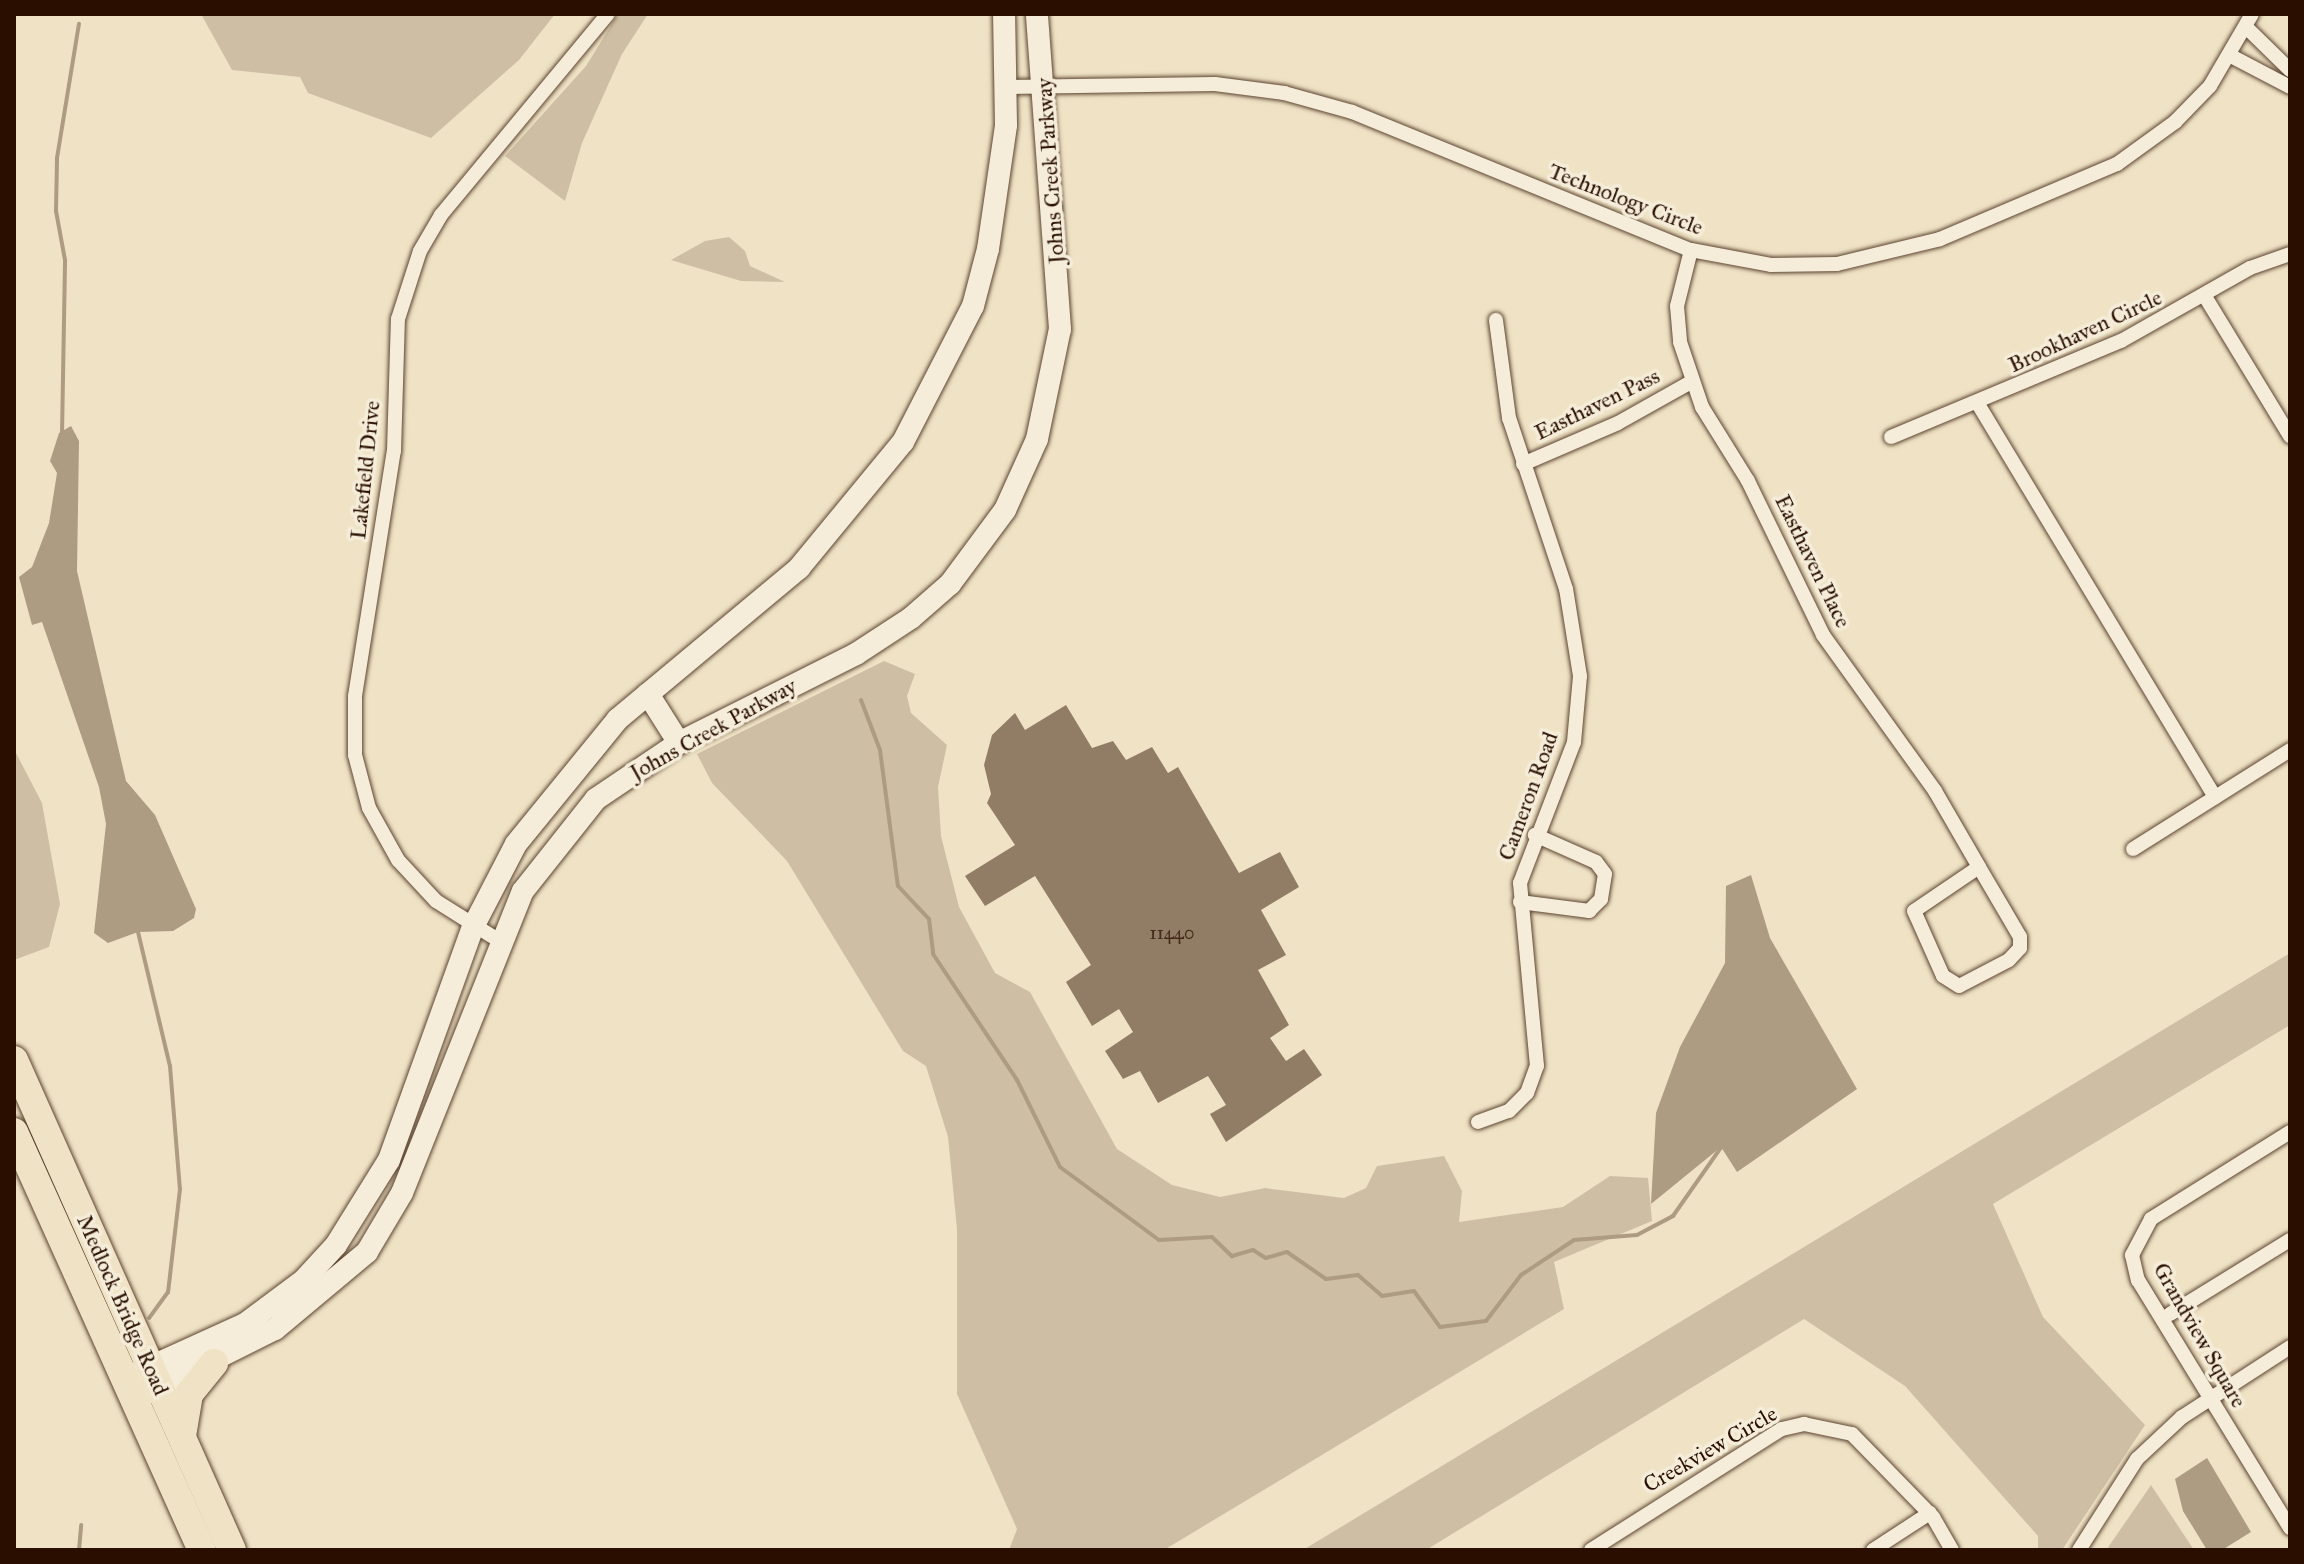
<!DOCTYPE html>
<style>
body{margin:0}
#map{position:relative;width:2304px;height:1564px;overflow:hidden;background:#f0e3c5;font-family:"IM FELL Great Primer",serif}
div>[style]{position:absolute}
.green>*{inset:0;background:#cebfa4}
.water>*{inset:0;background:#ad9b82}
.stream>*{height:4px;margin:-2px;padding:0 2px;transform-origin:2px;border-radius:2px;background:#ad9b82}
.building>*{inset:0;background:#917d66}
.roads{filter:drop-shadow(0 0 2px #5c4431) drop-shadow(0 0 2px #5c4431)}
.street>*{height:14px;margin:-7px;padding:0 7px;transform-origin:7px;border-radius:7px;background:#f5edd9}
.secondary>*{height:22px;margin:-11px;padding:0 11px;transform-origin:11px;border-radius:11px;background:#f5edd9}
.highway>*{height:28px;margin:-14px;padding:0 14px;transform-origin:14px;border-radius:14px;background:#f0e3c5}
span{translate:-50% -50%;white-space:nowrap;text-align:center;line-height:1.15;-webkit-text-stroke:7px #f5edd9;paint-order:stroke}
.number-label{font-size:18px;color:#442a1a}
.number-label span{-webkit-text-stroke-width:0}
.street-label{font-size:22px;color:#2a0f00}
.frame{position:absolute;inset:0;border:16px solid #2a0f00;pointer-events:none}
</style>
<div id="map">
<div class="green">
<i style="clip-path:polygon(201px 14px,555px 14px,519px 60px,431px 138px,308px 93px,300px 77px,232px 70px)"></i>
<i style="clip-path:polygon(618px 14px,648px 14px,622px 54px,582px 143px,565px 201px,505px 156px,586px 66px)"></i>
<i style="clip-path:polygon(729px 237px,745px 251px,750px 266px,785px 282px,741px 281px,671px 260px,705px 241px)"></i>
<i style="clip-path:polygon(884px 661px,915px 674px,907px 696px,911px 713px,947px 745px,938px 787px,941px 836px,959px 907px,995px 973px,1030px 992px,1117px 1149px,1172px 1185px,1220px 1197px,1265px 1188px,1344px 1198px,1366px 1188px,1377px 1166px,1444px 1156px,1462px 1191px,1459px 1222px,1563px 1207px,1610px 1176px,1648px 1178px,1652px 1221px,1554px 1262px,1564px 1309px,1164px 1550px,1009px 1550px,1017px 1529px,957px 1394px,957px 1229px,948px 1137px,926px 1066px,903px 1051px,787px 861px,712px 783px,697px 754px)"></i>
<i style="clip-path:polygon(14px 749px,42px 803px,60px 904px,49px 947px,14px 960px)"></i>
<i style="clip-path:polygon(2290px 953px,2290px 1025px,1993px 1204px,2043px 1317px,2145px 1425px,2062px 1550px,2038px 1550px,2038px 1536px,1905px 1386px,1804px 1319px,1426px 1550px,1303px 1550px)"></i>
<i style="clip-path:polygon(2151px 1485px,2194px 1550px,2107px 1550px,2109px 1546px)"></i>
</div>
<div class="water">
<i style="clip-path:polygon(71px 426px,79px 441px,77px 571px,126px 781px,155px 815px,196px 909px,194px 918px,173px 931px,138px 932px,108px 943px,94px 933px,106px 824px,99px 787px,42px 622px,32px 625px,19px 577px,32px 567px,49px 523px,57px 473px,50px 461px,59px 433px)"></i>
<i style="clip-path:polygon(1751px 875px,1770px 938px,1857px 1089px,1737px 1172px,1721px 1147px,1651px 1204px,1656px 1113px,1680px 1047px,1725px 963px,1726px 886px)"></i>
<i style="clip-path:polygon(2207px 1458px,2251px 1532px,2222px 1550px,2207px 1550px,2183px 1511px,2175px 1479px)"></i>
</div>
<div class="stream">
<i style="left:62px;top:435px;width:175px;rotate:-89deg"></i>
<i style="left:65px;top:260px;width:50px;rotate:-100.4deg"></i>
<i style="left:56px;top:211px;width:53px;rotate:-88.9deg"></i>
<i style="left:57px;top:158px;width:136px;rotate:-80.7deg"></i>
<i style="left:861px;top:700px;width:53px;rotate:69.2deg"></i>
<i style="left:880px;top:750px;width:137px;rotate:82.5deg"></i>
<i style="left:898px;top:886px;width:45px;rotate:46.8deg"></i>
<i style="left:929px;top:919px;width:35px;rotate:83deg"></i>
<i style="left:933px;top:954px;width:151px;rotate:56.3deg"></i>
<i style="left:1017px;top:1080px;width:97px;rotate:63.7deg"></i>
<i style="left:1060px;top:1167px;width:123px;rotate:36.4deg"></i>
<i style="left:1159px;top:1240px;width:53px;rotate:-3.2deg"></i>
<i style="left:1212px;top:1237px;width:28px;rotate:44deg"></i>
<i style="left:1232px;top:1256px;width:22px;rotate:-16deg"></i>
<i style="left:1253px;top:1250px;width:15px;rotate:32deg"></i>
<i style="left:1266px;top:1258px;width:22px;rotate:-16deg"></i>
<i style="left:1287px;top:1252px;width:47px;rotate:34.7deg"></i>
<i style="left:1326px;top:1279px;width:32px;rotate:-7deg"></i>
<i style="left:1358px;top:1275px;width:32px;rotate:41deg"></i>
<i style="left:1382px;top:1296px;width:32px;rotate:-9deg"></i>
<i style="left:1414px;top:1291px;width:44px;rotate:54.2deg"></i>
<i style="left:1440px;top:1327px;width:46px;rotate:-7.4deg"></i>
<i style="left:1486px;top:1321px;width:58px;rotate:-52.7deg"></i>
<i style="left:1521px;top:1275px;width:64px;rotate:-33.4deg"></i>
<i style="left:1574px;top:1240px;width:63px;rotate:-4.5deg"></i>
<i style="left:1637px;top:1235px;width:41px;rotate:-27.8deg"></i>
<i style="left:1673px;top:1216px;width:85px;rotate:-55deg"></i>
<i style="left:138px;top:932px;width:138px;rotate:76.6deg"></i>
<i style="left:170px;top:1066px;width:123px;rotate:85.4deg"></i>
<i style="left:180px;top:1189px;width:104px;rotate:96.6deg"></i>
<i style="left:168px;top:1292px;width:32px;rotate:126deg"></i>
<i style="left:79px;top:1550px;width:25px;rotate:-85deg"></i>
</div>
<div class="building">
<i style="clip-path:polygon(1066px 705px,1092px 748px,1113px 741px,1126px 760px,1152px 747px,1168px 773px,1178px 767px,1239px 873px,1280px 852px,1299px 887px,1261px 910px,1286px 955px,1258px 970px,1289px 1025px,1270px 1038px,1286px 1061px,1304px 1049px,1322px 1075px,1226px 1142px,1210px 1114px,1226px 1105px,1208px 1076px,1158px 1103px,1140px 1071px,1123px 1079px,1105px 1051px,1133px 1032px,1119px 1009px,1092px 1026px,1066px 982px,1091px 965px,1035px 876px,985px 906px,965px 876px,1015px 845px,987px 803px,991px 794px,984px 765px,992px 735px,1015px 713px,1025px 730px)"></i>
</div>
<div class="roads">
<div class="street">
<i style="left:2247px;top:28px;width:60px;rotate:44.3deg"></i>
<i style="left:2231px;top:56px;width:67px;rotate:27.7deg"></i>
<i style="left:1008px;top:87px;width:207px;rotate:-0.8deg"></i>
<i style="left:1215px;top:84px;width:70px;rotate:7.4deg"></i>
<i style="left:1284px;top:93px;width:71px;rotate:15.6deg"></i>
<i style="left:1352px;top:112px;width:366px;rotate:22.2deg"></i>
<i style="left:1691px;top:250px;width:81px;rotate:10.6deg"></i>
<i style="left:1771px;top:265px;width:66px;rotate:-0.9deg"></i>
<i style="left:1837px;top:264px;width:106px;rotate:-13.6deg"></i>
<i style="left:1940px;top:239px;width:192px;rotate:-23deg"></i>
<i style="left:2117px;top:164px;width:72px;rotate:-35.9deg"></i>
<i style="left:2175px;top:122px;width:50px;rotate:-45.8deg"></i>
<i style="left:2210px;top:86px;width:83px;rotate:-59.7deg"></i>
<i style="left:1691px;top:250px;width:58px;rotate:104deg"></i>
<i style="left:1677px;top:306px;width:36px;rotate:85deg"></i>
<i style="left:1680px;top:342px;width:69px;rotate:71.3deg"></i>
<i style="left:1702px;top:407px;width:87px;rotate:58.1deg"></i>
<i style="left:1748px;top:481px;width:171px;rotate:64deg"></i>
<i style="left:1823px;top:635px;width:192px;rotate:54.3deg"></i>
<i style="left:1935px;top:791px;width:88px;rotate:59.9deg"></i>
<i style="left:1979px;top:867px;width:81px;rotate:59.6deg"></i>
<i style="left:2020px;top:937px;width:11px;rotate:90deg"></i>
<i style="left:2020px;top:948px;width:16px;rotate:133deg"></i>
<i style="left:2009px;top:960px;width:56px;rotate:152.5deg"></i>
<i style="left:1959px;top:986px;width:19px;rotate:-148deg"></i>
<i style="left:1943px;top:976px;width:71px;rotate:-114deg"></i>
<i style="left:1914px;top:911px;width:78px;rotate:-34.1deg"></i>
<i style="left:2206px;top:298px;width:162px;rotate:58.7deg"></i>
<i style="left:1978px;top:404px;width:459px;rotate:58.9deg"></i>
<i style="left:1891px;top:437px;width:249px;rotate:-22.7deg"></i>
<i style="left:2121px;top:341px;width:148px;rotate:-29.5deg"></i>
<i style="left:2250px;top:268px;width:42px;rotate:-19.3deg"></i>
<i style="left:1523px;top:464px;width:103px;rotate:-23.3deg"></i>
<i style="left:1618px;top:423px;width:84px;rotate:-29.3deg"></i>
<i style="left:2133px;top:849px;width:186px;rotate:-32.2deg"></i>
<i style="left:1520px;top:902px;width:70px;rotate:7.4deg"></i>
<i style="left:1589px;top:911px;width:17px;rotate:-45deg"></i>
<i style="left:1601px;top:899px;width:25px;rotate:-81deg"></i>
<i style="left:1605px;top:874px;width:15px;rotate:-127deg"></i>
<i style="left:1596px;top:862px;width:67px;rotate:-156.1deg"></i>
<i style="left:498px;top:940px;width:73px;rotate:-147.8deg"></i>
<i style="left:436px;top:901px;width:56px;rotate:-132.8deg"></i>
<i style="left:398px;top:860px;width:60px;rotate:-119.1deg"></i>
<i style="left:369px;top:808px;width:55px;rotate:-104.8deg"></i>
<i style="left:355px;top:755px;width:59px;rotate:-90deg"></i>
<i style="left:355px;top:696px;width:248px;rotate:-81deg"></i>
<i style="left:394px;top:451px;width:132px;rotate:-88.3deg"></i>
<i style="left:398px;top:319px;width:71px;rotate:-72.1deg"></i>
<i style="left:420px;top:251px;width:42px;rotate:-59.7deg"></i>
<i style="left:441px;top:215px;width:261px;rotate:-50.3deg"></i>
<i style="left:1478px;top:1122px;width:33px;rotate:-20deg"></i>
<i style="left:1509px;top:1111px;width:25px;rotate:-45deg"></i>
<i style="left:1527px;top:1093px;width:29px;rotate:-70deg"></i>
<i style="left:1537px;top:1066px;width:184px;rotate:-95.3deg"></i>
<i style="left:1520px;top:883px;width:151px;rotate:-69deg"></i>
<i style="left:1574px;top:742px;width:66px;rotate:-84.8deg"></i>
<i style="left:1580px;top:676px;width:88px;rotate:-99.1deg"></i>
<i style="left:1566px;top:589px;width:180px;rotate:-108.4deg"></i>
<i style="left:1509px;top:418px;width:99px;rotate:-97.6deg"></i>
<i style="left:2290px;top:1132px;width:164px;rotate:148deg"></i>
<i style="left:2151px;top:1219px;width:41px;rotate:117.8deg"></i>
<i style="left:2132px;top:1255px;width:26px;rotate:77deg"></i>
<i style="left:2138px;top:1280px;width:291px;rotate:58.5deg"></i>
<i style="left:2170px;top:1314px;width:141px;rotate:-31.7deg"></i>
<i style="left:1591px;top:1550px;width:226px;rotate:-32.4deg"></i>
<i style="left:1782px;top:1429px;width:23px;rotate:-13deg"></i>
<i style="left:1804px;top:1424px;width:49px;rotate:11.8deg"></i>
<i style="left:1852px;top:1434px;width:116px;rotate:45.7deg"></i>
<i style="left:1933px;top:1517px;width:38px;rotate:60deg"></i>
<i style="left:1873px;top:1550px;width:68px;rotate:-33deg"></i>
<i style="left:2079px;top:1550px;width:108px;rotate:-57.5deg"></i>
<i style="left:2137px;top:1459px;width:62px;rotate:-43deg"></i>
<i style="left:2182px;top:1417px;width:129px;rotate:-32.9deg"></i>
</div>
<div class="secondary">
<i style="left:648px;top:694px;width:58px;rotate:57.7deg"></i>
<i style="left:137px;top:1373px;width:119px;rotate:-24.4deg"></i>
<i style="left:245px;top:1324px;width:74px;rotate:-36.7deg"></i>
<i style="left:304px;top:1280px;width:47px;rotate:-47.6deg"></i>
<i style="left:336px;top:1245px;width:100px;rotate:-58.1deg"></i>
<i style="left:389px;top:1160px;width:248px;rotate:-70.2deg"></i>
<i style="left:473px;top:927px;width:93px;rotate:-62.6deg"></i>
<i style="left:516px;top:844px;width:161px;rotate:-50.8deg"></i>
<i style="left:618px;top:719px;width:236px;rotate:-39.8deg"></i>
<i style="left:799px;top:568px;width:163px;rotate:-50.5deg"></i>
<i style="left:903px;top:442px;width:153px;rotate:-62.8deg"></i>
<i style="left:973px;top:306px;width:59px;rotate:-75.3deg"></i>
<i style="left:988px;top:249px;width:125px;rotate:-81.7deg"></i>
<i style="left:1006px;top:125px;width:111px;rotate:-91deg"></i>
<i style="left:147px;top:1393px;width:143px;rotate:-26.6deg"></i>
<i style="left:275px;top:1329px;width:120px;rotate:-39.9deg"></i>
<i style="left:367px;top:1252px;width:69px;rotate:-59.3deg"></i>
<i style="left:402px;top:1193px;width:325px;rotate:-68.2deg"></i>
<i style="left:523px;top:891px;width:117px;rotate:-51.6deg"></i>
<i style="left:596px;top:799px;width:100px;rotate:-34deg"></i>
<i style="left:679px;top:743px;width:198px;rotate:-26.7deg"></i>
<i style="left:856px;top:654px;width:66px;rotate:-33.2deg"></i>
<i style="left:911px;top:618px;width:52px;rotate:-41.1deg"></i>
<i style="left:950px;top:584px;width:92px;rotate:-53.4deg"></i>
<i style="left:1005px;top:510px;width:78px;rotate:-65.7deg"></i>
<i style="left:1037px;top:439px;width:112px;rotate:-78.2deg"></i>
<i style="left:1060px;top:329px;width:316px;rotate:-94.2deg"></i>
</div>
<div class="highway">
<i style="left:14px;top:1060px;width:536px;rotate:66.02deg"></i>
<i style="left:14px;top:1132px;width:458px;rotate:65.8deg"></i>
<i style="left:182px;top:1436px;width:43px;rotate:-80.5deg"></i>
<i style="left:189px;top:1394px;width:40px;rotate:-51deg"></i>
</div>
</div>
<div class="number-label">
<span style="left:1172px;top:933px">11440</span>
</div>
<div class="street-label">
<span style="left:1050px;top:171px;rotate:-94deg">Johns Creek Parkway</span>
<span style="left:1626px;top:199px;rotate:21deg">Technology Circle</span>
<span style="left:2085px;top:331px;rotate:-25deg">Brookhaven Circle</span>
<span style="left:1597px;top:404px;rotate:-26deg">Easthaven Pass</span>
<span style="left:365px;top:470px;rotate:-84deg">Lakefield Drive</span>
<span style="left:1813px;top:561px;rotate:64deg">Easthaven Place</span>
<span style="left:713px;top:729px;rotate:-29deg">Johns Creek Parkway</span>
<span style="left:1528px;top:796px;rotate:-70deg">Cameron Road</span>
<span style="left:123px;top:1305px;rotate:66deg">Medlock Bridge Road</span>
<span style="left:2200px;top:1335px;rotate:60deg">Grandview Square</span>
<span style="left:1710px;top:1449px;rotate:-30deg">Creekview Circle</span>
</div>
<div class="frame"></div>
</div>
